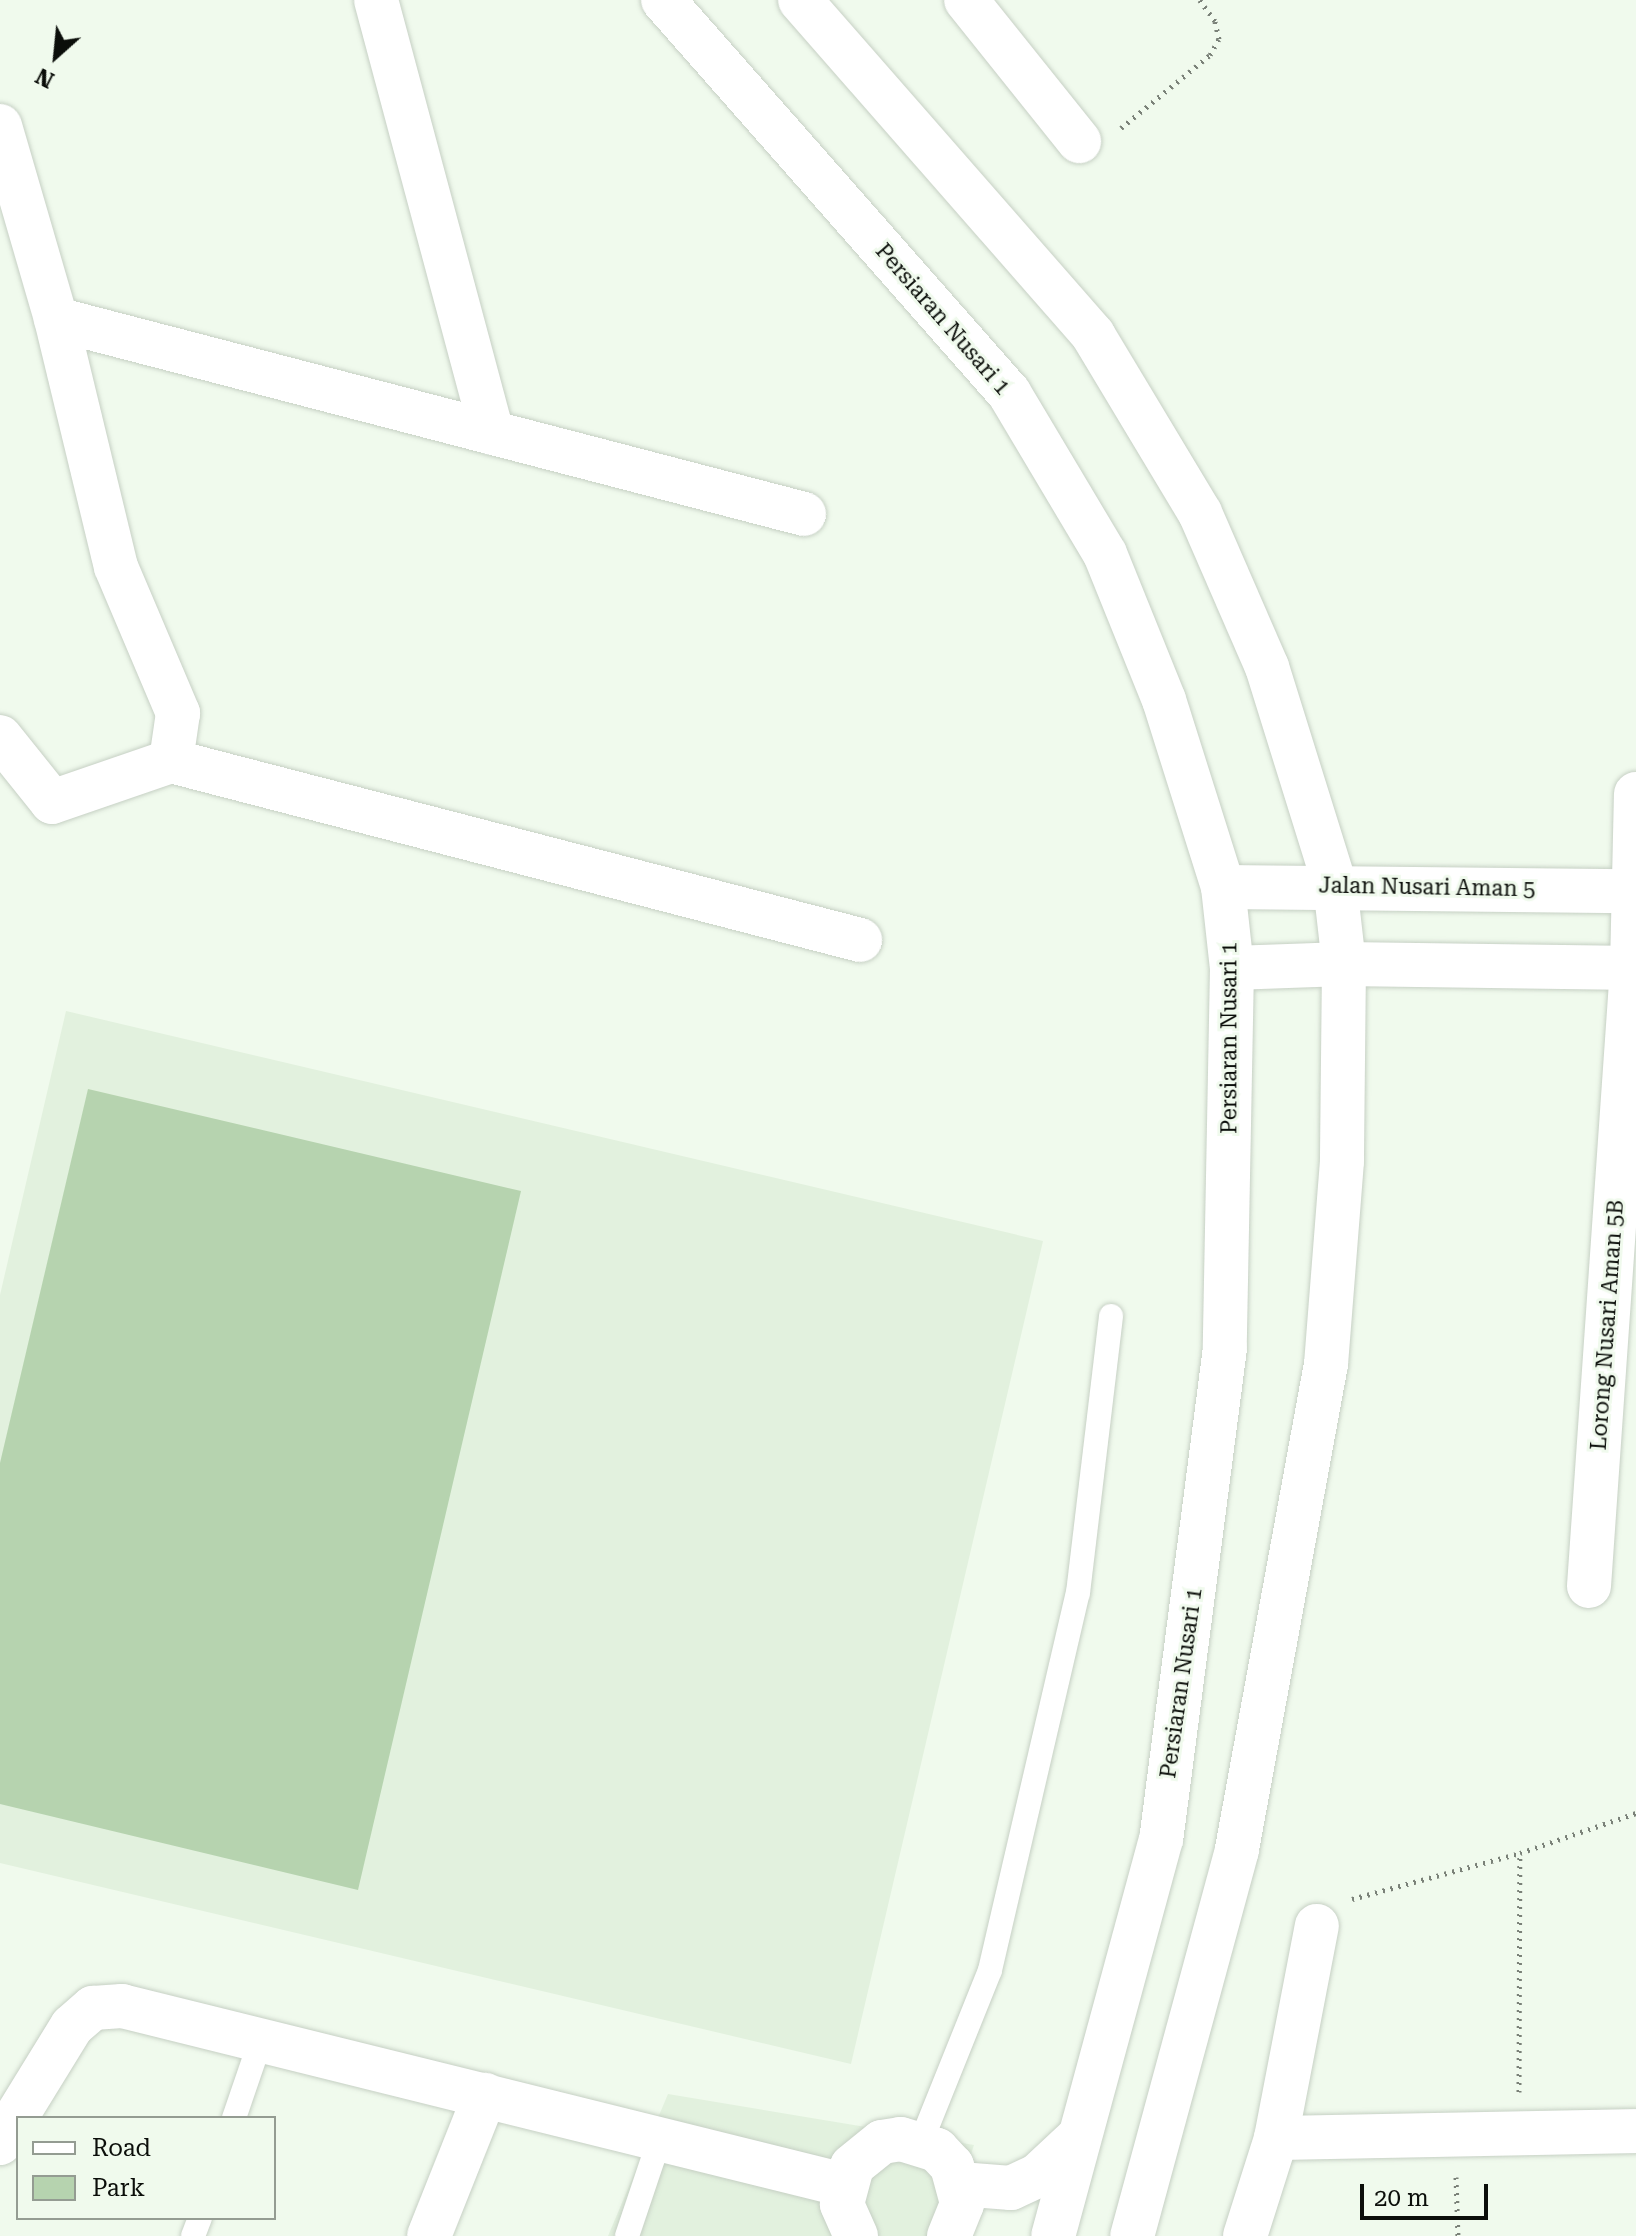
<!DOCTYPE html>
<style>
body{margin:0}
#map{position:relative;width:1636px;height:2236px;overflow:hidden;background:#f0faed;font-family:"Roboto Serif",serif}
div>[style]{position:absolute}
.built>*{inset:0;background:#e2f1de}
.green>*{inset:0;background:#b6d3af}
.path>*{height:5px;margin-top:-2.5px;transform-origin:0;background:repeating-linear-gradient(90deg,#7a8178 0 2px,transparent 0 8px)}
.roads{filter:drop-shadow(0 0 2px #c6d0c4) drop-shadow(0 0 2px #c6d0c4)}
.lane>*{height:24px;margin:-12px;padding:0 12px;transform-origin:12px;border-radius:12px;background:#fff}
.street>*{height:44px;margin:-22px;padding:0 22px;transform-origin:22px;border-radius:22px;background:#fff}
.secondary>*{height:44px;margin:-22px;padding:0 22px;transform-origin:22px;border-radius:22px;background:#fff}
span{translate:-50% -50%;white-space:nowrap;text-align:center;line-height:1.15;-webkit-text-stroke:6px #f0faed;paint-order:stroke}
.street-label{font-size:22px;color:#0b0e0a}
.legend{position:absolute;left:16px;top:2116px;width:260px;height:104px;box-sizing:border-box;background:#f0faed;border:2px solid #949c92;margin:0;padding:10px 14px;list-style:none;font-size:24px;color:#0b0e0a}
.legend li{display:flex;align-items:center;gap:16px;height:40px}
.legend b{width:40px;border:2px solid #949c92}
.north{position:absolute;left:16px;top:16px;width:80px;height:80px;-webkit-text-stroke:6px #f0faed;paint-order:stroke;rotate:207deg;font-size:22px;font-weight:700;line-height:32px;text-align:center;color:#0b0e0a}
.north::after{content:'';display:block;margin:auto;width:28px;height:36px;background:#0b0e0a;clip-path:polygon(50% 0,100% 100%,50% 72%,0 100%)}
.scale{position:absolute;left:1360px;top:2184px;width:128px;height:36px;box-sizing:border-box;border:4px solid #0b0e0a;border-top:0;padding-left:10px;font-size:24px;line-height:28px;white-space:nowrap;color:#0b0e0a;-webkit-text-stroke:6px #f0faed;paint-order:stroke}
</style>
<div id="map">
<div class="built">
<i style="clip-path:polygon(66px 1011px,1043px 1241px,851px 2064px,0 1863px,0 1295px)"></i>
<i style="clip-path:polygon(668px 2094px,974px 2145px,944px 2236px,608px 2236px)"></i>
</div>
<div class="green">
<i style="clip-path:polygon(88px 1089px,521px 1191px,358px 1890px,0 1804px,0 1463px)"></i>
</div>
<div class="path">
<i style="left:1121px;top:128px;width:115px;rotate:-39.4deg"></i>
<i style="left:1210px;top:55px;width:18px;rotate:-61deg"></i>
<i style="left:1219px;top:39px;width:18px;rotate:-103deg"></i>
<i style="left:1215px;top:21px;width:26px;rotate:-126deg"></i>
<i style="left:1352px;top:1899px;width:174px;rotate:-15.3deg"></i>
<i style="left:1520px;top:1853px;width:123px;rotate:-19deg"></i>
<i style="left:1519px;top:2092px;width:239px;rotate:-89.8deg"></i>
<i style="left:1456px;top:2177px;width:59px;rotate:88.1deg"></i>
</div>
<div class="roads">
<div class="lane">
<i style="left:234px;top:2118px;width:83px;rotate:-71.1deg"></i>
<i style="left:921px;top:2142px;width:185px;rotate:-68.1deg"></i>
<i style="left:990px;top:1970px;width:387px;rotate:-76.9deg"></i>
<i style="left:1078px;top:1593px;width:279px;rotate:-83.2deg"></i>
<i style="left:193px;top:2236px;width:19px;rotate:-69deg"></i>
<i style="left:627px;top:2236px;width:103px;rotate:-71.4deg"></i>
</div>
<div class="street">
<i style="left:376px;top:0;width:448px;rotate:75deg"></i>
<i style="left:966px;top:0;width:181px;rotate:51.3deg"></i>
<i style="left:0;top:126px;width:201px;rotate:73.8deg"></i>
<i style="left:56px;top:319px;width:255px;rotate:76.4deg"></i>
<i style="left:116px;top:567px;width:159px;rotate:67deg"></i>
<i style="left:178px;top:713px;width:49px;rotate:98.3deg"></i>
<i style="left:56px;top:319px;width:773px;rotate:14.61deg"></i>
<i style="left:0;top:737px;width:83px;rotate:51.3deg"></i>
<i style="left:52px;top:802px;width:126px;rotate:-19deg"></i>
<i style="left:171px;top:761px;width:712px;rotate:14.56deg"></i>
<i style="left:1223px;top:887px;width:408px;rotate:0.6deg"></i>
<i style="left:1232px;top:968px;width:112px;rotate:-2deg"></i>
<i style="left:1344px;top:964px;width:292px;rotate:0.8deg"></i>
<i style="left:1589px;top:1586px;width:619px;rotate:-86.02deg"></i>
<i style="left:1632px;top:968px;width:174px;rotate:-88.7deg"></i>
<i style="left:1276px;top:2138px;width:360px;rotate:-1.1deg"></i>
<i style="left:0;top:2143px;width:137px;rotate:-58.4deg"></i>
<i style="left:72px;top:2026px;width:28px;rotate:-41deg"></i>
<i style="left:93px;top:2008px;width:29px;rotate:-4deg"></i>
<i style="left:122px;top:2006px;width:744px;rotate:13.92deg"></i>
<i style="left:960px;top:2184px;width:51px;rotate:4.5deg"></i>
<i style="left:1011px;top:2188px;width:29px;rotate:-25deg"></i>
<i style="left:1037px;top:2176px;width:57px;rotate:-42.9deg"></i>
<i style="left:429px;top:2236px;width:152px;rotate:-68.3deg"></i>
<i style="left:856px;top:2236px;width:35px;rotate:-114deg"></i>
<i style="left:842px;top:2204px;width:39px;rotate:-75deg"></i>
<i style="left:852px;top:2166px;width:38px;rotate:-39deg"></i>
<i style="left:882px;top:2142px;width:19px;rotate:-9deg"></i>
<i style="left:901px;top:2139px;width:38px;rotate:17deg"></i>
<i style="left:937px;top:2150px;width:22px;rotate:47deg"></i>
<i style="left:952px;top:2166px;width:39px;rotate:75deg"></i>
<i style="left:962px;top:2204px;width:35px;rotate:112deg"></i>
<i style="left:1245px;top:2236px;width:103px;rotate:-72.4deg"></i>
<i style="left:1276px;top:2138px;width:216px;rotate:-79.1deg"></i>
</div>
<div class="secondary">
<i style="left:663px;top:0;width:524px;rotate:48.64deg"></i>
<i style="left:1009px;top:393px;width:187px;rotate:59.2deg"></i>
<i style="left:1105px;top:554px;width:157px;rotate:68deg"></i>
<i style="left:1164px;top:700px;width:196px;rotate:72.5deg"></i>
<i style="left:1223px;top:887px;width:81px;rotate:83.7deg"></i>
<i style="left:1232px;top:968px;width:380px;rotate:91.1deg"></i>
<i style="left:1225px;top:1348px;width:495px;rotate:97.4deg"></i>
<i style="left:1161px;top:1839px;width:411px;rotate:105.2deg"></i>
<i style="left:800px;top:0;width:445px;rotate:48.8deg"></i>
<i style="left:1093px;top:335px;width:208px;rotate:59deg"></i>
<i style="left:1200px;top:513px;width:168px;rotate:66.5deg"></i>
<i style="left:1267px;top:667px;width:228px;rotate:72.7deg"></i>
<i style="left:1335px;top:885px;width:80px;rotate:83.5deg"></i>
<i style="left:1344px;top:964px;width:197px;rotate:90.6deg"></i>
<i style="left:1342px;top:1161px;width:204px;rotate:94.5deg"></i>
<i style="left:1326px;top:1364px;width:494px;rotate:100.4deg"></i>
<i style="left:1237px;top:1850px;width:400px;rotate:105.2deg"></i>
</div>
</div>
<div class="street-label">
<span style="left:943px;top:319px;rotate:49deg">Persiaran Nusari 1</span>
<span style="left:1427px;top:887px;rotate:1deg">Jalan Nusari Aman 5</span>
<span style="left:1229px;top:1038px;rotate:-90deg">Persiaran Nusari 1</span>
<span style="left:1607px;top:1325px;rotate:-86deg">Lorong Nusari Aman 5B</span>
<span style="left:1181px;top:1683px;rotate:-82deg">Persiaran Nusari 1</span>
</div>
<ul class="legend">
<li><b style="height:10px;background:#fff"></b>Road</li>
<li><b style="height:22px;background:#b6d3af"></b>Park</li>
</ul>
<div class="north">N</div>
<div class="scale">20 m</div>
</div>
